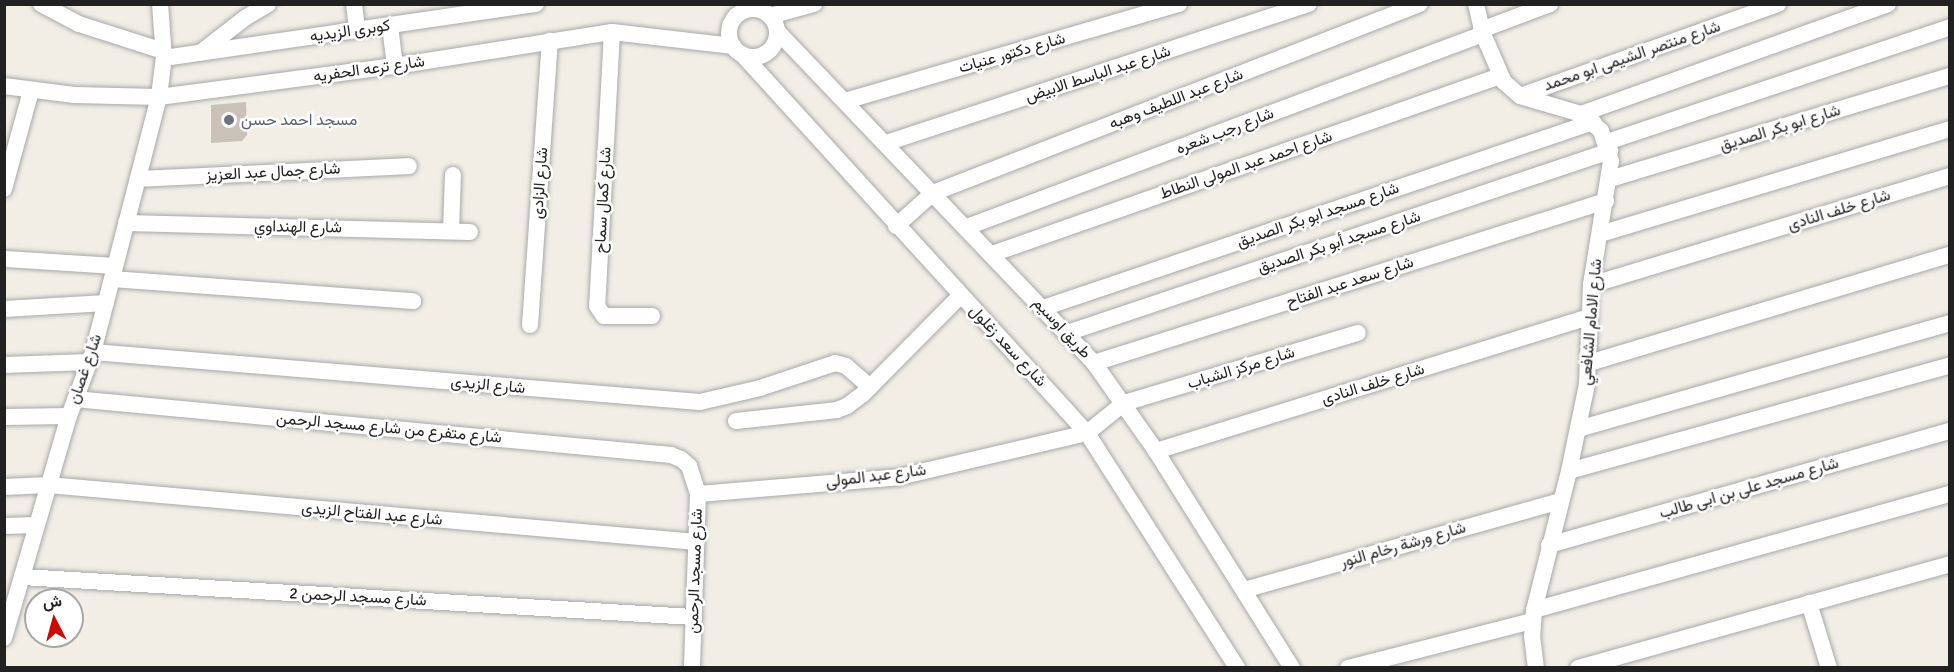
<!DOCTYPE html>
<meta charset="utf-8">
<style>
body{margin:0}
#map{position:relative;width:1954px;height:672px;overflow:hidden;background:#f2eee6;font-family:Signika,Vazirmatn,sans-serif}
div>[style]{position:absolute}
.building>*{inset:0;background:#cac1b9}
.roads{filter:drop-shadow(0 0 2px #a8a8a8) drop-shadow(0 0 2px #a8a8a8)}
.minor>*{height:16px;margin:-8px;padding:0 8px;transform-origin:8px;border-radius:8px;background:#fff}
.minor>.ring{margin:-8px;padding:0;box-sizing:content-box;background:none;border:16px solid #fff;border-radius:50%}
.dots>*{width:16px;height:16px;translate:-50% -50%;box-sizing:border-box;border:3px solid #fff;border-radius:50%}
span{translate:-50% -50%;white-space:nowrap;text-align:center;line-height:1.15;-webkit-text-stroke:5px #fff;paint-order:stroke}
.street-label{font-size:16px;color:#212121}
.worship-label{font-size:16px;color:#5b616d}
.left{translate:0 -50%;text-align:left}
.frame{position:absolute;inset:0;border:6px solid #212121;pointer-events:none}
.north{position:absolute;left:24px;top:588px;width:60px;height:60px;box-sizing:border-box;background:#fff;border:2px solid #a6a6a6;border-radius:50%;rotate:354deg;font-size:16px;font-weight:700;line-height:24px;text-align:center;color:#212121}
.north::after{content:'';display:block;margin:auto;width:21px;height:27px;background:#d10800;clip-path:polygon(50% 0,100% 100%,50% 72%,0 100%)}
</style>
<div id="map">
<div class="building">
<i style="clip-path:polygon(246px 102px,247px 135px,242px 141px,211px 143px,211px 105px)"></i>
</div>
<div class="roads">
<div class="minor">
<i style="left:41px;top:4px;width:43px;rotate:27.8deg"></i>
<i style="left:79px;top:24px;width:88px;rotate:17.8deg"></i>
<i style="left:354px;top:4px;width:26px;rotate:83deg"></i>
<i style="left:1476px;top:4px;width:31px;rotate:77deg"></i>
<i style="left:1483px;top:34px;width:52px;rotate:66.4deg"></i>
<i style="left:1504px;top:82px;width:21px;rotate:41deg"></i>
<i style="left:1520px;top:96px;width:64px;rotate:16.4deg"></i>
<i style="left:1581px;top:114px;width:26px;rotate:40deg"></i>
<i style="left:1601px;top:131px;width:32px;rotate:72deg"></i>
<i style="left:1611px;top:161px;width:126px;rotate:99.2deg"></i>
<i style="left:1591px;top:285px;width:99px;rotate:92.3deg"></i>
<i style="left:1587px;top:384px;width:89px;rotate:101.7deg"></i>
<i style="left:1569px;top:471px;width:143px;rotate:104.1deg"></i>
<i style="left:1534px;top:610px;width:26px;rotate:94deg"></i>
<i style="left:1532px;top:636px;width:32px;rotate:83deg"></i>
<i class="ring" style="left:729px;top:9px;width:32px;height:32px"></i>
<i style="left:770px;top:16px;width:46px;rotate:-15.3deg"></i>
<i style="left:390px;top:26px;width:40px;rotate:82.9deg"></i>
<i style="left:1481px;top:30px;width:74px;rotate:-20.6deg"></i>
<i style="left:612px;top:32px;width:274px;rotate:93.1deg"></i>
<i style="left:597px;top:306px;width:12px;rotate:55deg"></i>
<i style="left:604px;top:316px;width:48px"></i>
<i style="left:778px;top:32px;width:458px;rotate:46.3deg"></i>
<i style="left:1094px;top:363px;width:108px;rotate:54.8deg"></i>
<i style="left:1156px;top:451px;width:256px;rotate:57.9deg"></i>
<i style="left:200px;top:53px;width:57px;rotate:-37.9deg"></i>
<i style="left:245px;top:18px;width:27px;rotate:-31deg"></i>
<i style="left:742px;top:54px;width:513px;rotate:47.69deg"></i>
<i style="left:1087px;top:433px;width:279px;rotate:57.4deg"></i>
<i style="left:164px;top:58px;width:376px;rotate:-8.3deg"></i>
<i style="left:4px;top:86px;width:71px;rotate:7.3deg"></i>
<i style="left:74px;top:95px;width:85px;rotate:1.3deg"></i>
<i style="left:159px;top:97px;width:238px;rotate:-7.5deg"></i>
<i style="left:395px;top:66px;width:220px;rotate:-8.9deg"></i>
<i style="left:612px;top:32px;width:122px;rotate:6.6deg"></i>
<i style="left:1520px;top:96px;width:274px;rotate:-19.6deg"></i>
<i style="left:845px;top:101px;width:348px;rotate:-16.2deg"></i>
<i style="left:1581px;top:114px;width:326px;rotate:-19.7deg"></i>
<i style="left:1607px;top:142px;width:362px;rotate:-18.5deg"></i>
<i style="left:886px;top:143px;width:445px;rotate:-18.2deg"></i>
<i style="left:138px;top:179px;width:271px;rotate:-2.7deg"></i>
<i style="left:1610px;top:179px;width:355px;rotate:-16.9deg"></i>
<i style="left:4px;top:189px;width:102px;rotate:-74.6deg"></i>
<i style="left:126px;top:223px;width:344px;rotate:1.5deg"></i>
<i style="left:896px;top:226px;width:50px;rotate:-41.7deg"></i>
<i style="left:933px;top:193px;width:522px;rotate:-21.21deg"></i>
<i style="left:967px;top:227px;width:551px;rotate:-20.51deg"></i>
<i style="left:451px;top:231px;width:56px;rotate:-88deg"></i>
<i style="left:1600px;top:234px;width:365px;rotate:-16.7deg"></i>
<i style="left:992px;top:254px;width:538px;rotate:-19.31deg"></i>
<i style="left:6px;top:259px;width:109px;rotate:3.7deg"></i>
<i style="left:112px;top:279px;width:302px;rotate:4.2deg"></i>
<i style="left:1591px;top:285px;width:375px;rotate:-16.9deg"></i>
<i style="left:1043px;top:308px;width:581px;rotate:-18.68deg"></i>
<i style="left:4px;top:309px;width:102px;rotate:-3.4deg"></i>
<i style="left:530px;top:325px;width:285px;rotate:-86deg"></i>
<i style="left:1067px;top:333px;width:573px;rotate:-18.53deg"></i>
<i style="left:93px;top:352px;width:609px;rotate:4.71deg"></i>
<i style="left:700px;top:402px;width:62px;rotate:-13.1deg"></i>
<i style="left:760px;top:388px;width:79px;rotate:-18.4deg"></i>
<i style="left:835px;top:363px;width:11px;rotate:15deg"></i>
<i style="left:846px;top:366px;width:32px;rotate:41deg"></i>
<i style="left:1094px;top:363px;width:537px;rotate:-17.56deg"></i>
<i style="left:1589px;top:363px;width:377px;rotate:-16.7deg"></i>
<i style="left:4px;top:365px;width:85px;rotate:-2deg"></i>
<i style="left:75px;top:399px;width:599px;rotate:5.37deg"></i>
<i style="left:671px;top:455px;width:11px;rotate:22deg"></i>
<i style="left:681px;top:459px;width:11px;rotate:41deg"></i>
<i style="left:689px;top:466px;width:29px;rotate:72deg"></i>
<i style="left:698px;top:494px;width:174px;rotate:92deg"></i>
<i style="left:4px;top:417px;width:65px;rotate:-0.9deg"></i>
<i style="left:736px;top:421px;width:102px;rotate:-6.2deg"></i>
<i style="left:837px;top:410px;width:11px;rotate:-22deg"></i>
<i style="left:847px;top:406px;width:20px;rotate:-37deg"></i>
<i style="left:863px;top:394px;width:139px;rotate:-45.3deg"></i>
<i style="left:1578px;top:429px;width:387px;rotate:-15.9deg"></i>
<i style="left:1156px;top:451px;width:454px;rotate:-17.2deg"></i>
<i style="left:1569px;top:471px;width:395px;rotate:-15.5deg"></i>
<i style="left:4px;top:487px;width:44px;rotate:-2.6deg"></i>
<i style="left:48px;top:485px;width:651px;rotate:5.03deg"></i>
<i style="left:698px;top:494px;width:202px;rotate:-4.8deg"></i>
<i style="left:899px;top:477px;width:193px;rotate:-13.2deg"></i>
<i style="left:1087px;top:433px;width:48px;rotate:-39deg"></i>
<i style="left:1124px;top:403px;width:244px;rotate:-16.7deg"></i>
<i style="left:4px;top:526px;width:32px;rotate:-2deg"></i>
<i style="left:1549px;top:545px;width:417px;rotate:-15.9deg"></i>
<i style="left:22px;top:577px;width:673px;rotate:3.41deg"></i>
<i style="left:1244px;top:590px;width:329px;rotate:-15.7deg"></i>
<i style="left:1809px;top:603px;width:68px;rotate:72.9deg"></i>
<i style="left:1534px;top:610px;width:432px;rotate:-15.6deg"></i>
<i style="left:4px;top:638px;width:231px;rotate:-73.7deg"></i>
<i style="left:69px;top:416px;width:68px;rotate:-69.4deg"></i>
<i style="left:93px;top:352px;width:263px;rotate:-75.5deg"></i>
<i style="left:159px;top:97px;width:39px;rotate:-83deg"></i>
<i style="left:164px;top:58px;width:54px;rotate:-94.2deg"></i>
<i style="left:1348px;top:668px;width:191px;rotate:-14.3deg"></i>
<i style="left:1578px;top:668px;width:386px;rotate:-15.6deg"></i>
</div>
</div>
<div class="dots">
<i style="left:229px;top:120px;background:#6b7280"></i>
</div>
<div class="street-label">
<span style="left:350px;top:31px;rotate:-8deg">كوبرى الزيديه</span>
<span style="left:1012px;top:53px;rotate:-16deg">شارع دكتور عنيات</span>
<span style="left:1632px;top:56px;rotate:-19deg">شارع منتصر الشيمى ابو محمد</span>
<span style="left:369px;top:69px;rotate:-8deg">شارع ترعه الحفريه</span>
<span style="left:1098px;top:74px;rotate:-18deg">شارع عبد الباسط الابيض</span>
<span style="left:1176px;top:99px;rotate:-21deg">شارع عبد اللطيف وهبه</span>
<span style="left:1780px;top:128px;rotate:-17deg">شارع ابو بكر الصديق</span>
<span style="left:1225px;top:131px;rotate:-21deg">شارع رجب شعره</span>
<span style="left:1246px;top:165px;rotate:-19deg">شارع احمد عبد المولى النطاط</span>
<span style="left:273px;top:172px;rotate:-3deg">شارع جمال عبد العزيز</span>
<span style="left:540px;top:183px;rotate:-86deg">شارع الزادى</span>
<span style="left:603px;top:200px;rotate:-87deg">شارع كمال سماح</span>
<span style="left:1839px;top:210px;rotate:-17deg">شارع خلف النادى</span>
<span style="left:1318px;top:215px;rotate:-19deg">شارع مسجد ابو بكر الصديق</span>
<span style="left:298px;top:227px;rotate:1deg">شارع الهنداوي</span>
<span style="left:1339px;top:242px;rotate:-18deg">شارع مسجد أبو بكر الصديق</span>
<span style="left:1350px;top:282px;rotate:-18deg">شارع سعد عبد الفتاح</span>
<span style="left:1591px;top:322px;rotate:-85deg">شارع الامام الشافعي</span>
<span style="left:1062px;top:328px;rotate:47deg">طريق اوسيم</span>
<span style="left:1008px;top:346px;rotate:47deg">شارع سعد زغلول</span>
<span style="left:1241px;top:368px;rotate:-17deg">شارع مركز الشباب</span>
<span style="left:85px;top:369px;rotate:-71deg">شارع غصان</span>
<span style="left:1373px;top:384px;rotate:-17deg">شارع خلف النادى</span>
<span style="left:488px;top:385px;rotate:5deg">شارع الزيدى</span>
<span style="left:389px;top:428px;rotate:5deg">شارع متفرع من شارع مسجد الرحمن</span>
<span style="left:876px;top:476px;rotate:-7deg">شارع عبد المولى</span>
<span style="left:1749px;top:488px;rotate:-16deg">شارع مسجد على بن ابى طالب</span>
<span style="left:372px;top:514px;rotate:5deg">شارع عبد الفتاح الزيدى</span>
<span style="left:1403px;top:545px;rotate:-16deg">شارع ورشة رخام النور</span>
<span style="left:695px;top:571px;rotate:-88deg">شارع مسجد الرحمن</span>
<span style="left:358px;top:597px;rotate:3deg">شارع مسجد الرحمن 2</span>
</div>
<div class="worship-label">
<span class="left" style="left:241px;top:120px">مسجد احمد حسن</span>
</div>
<div class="frame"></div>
<div class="north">ش</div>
</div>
